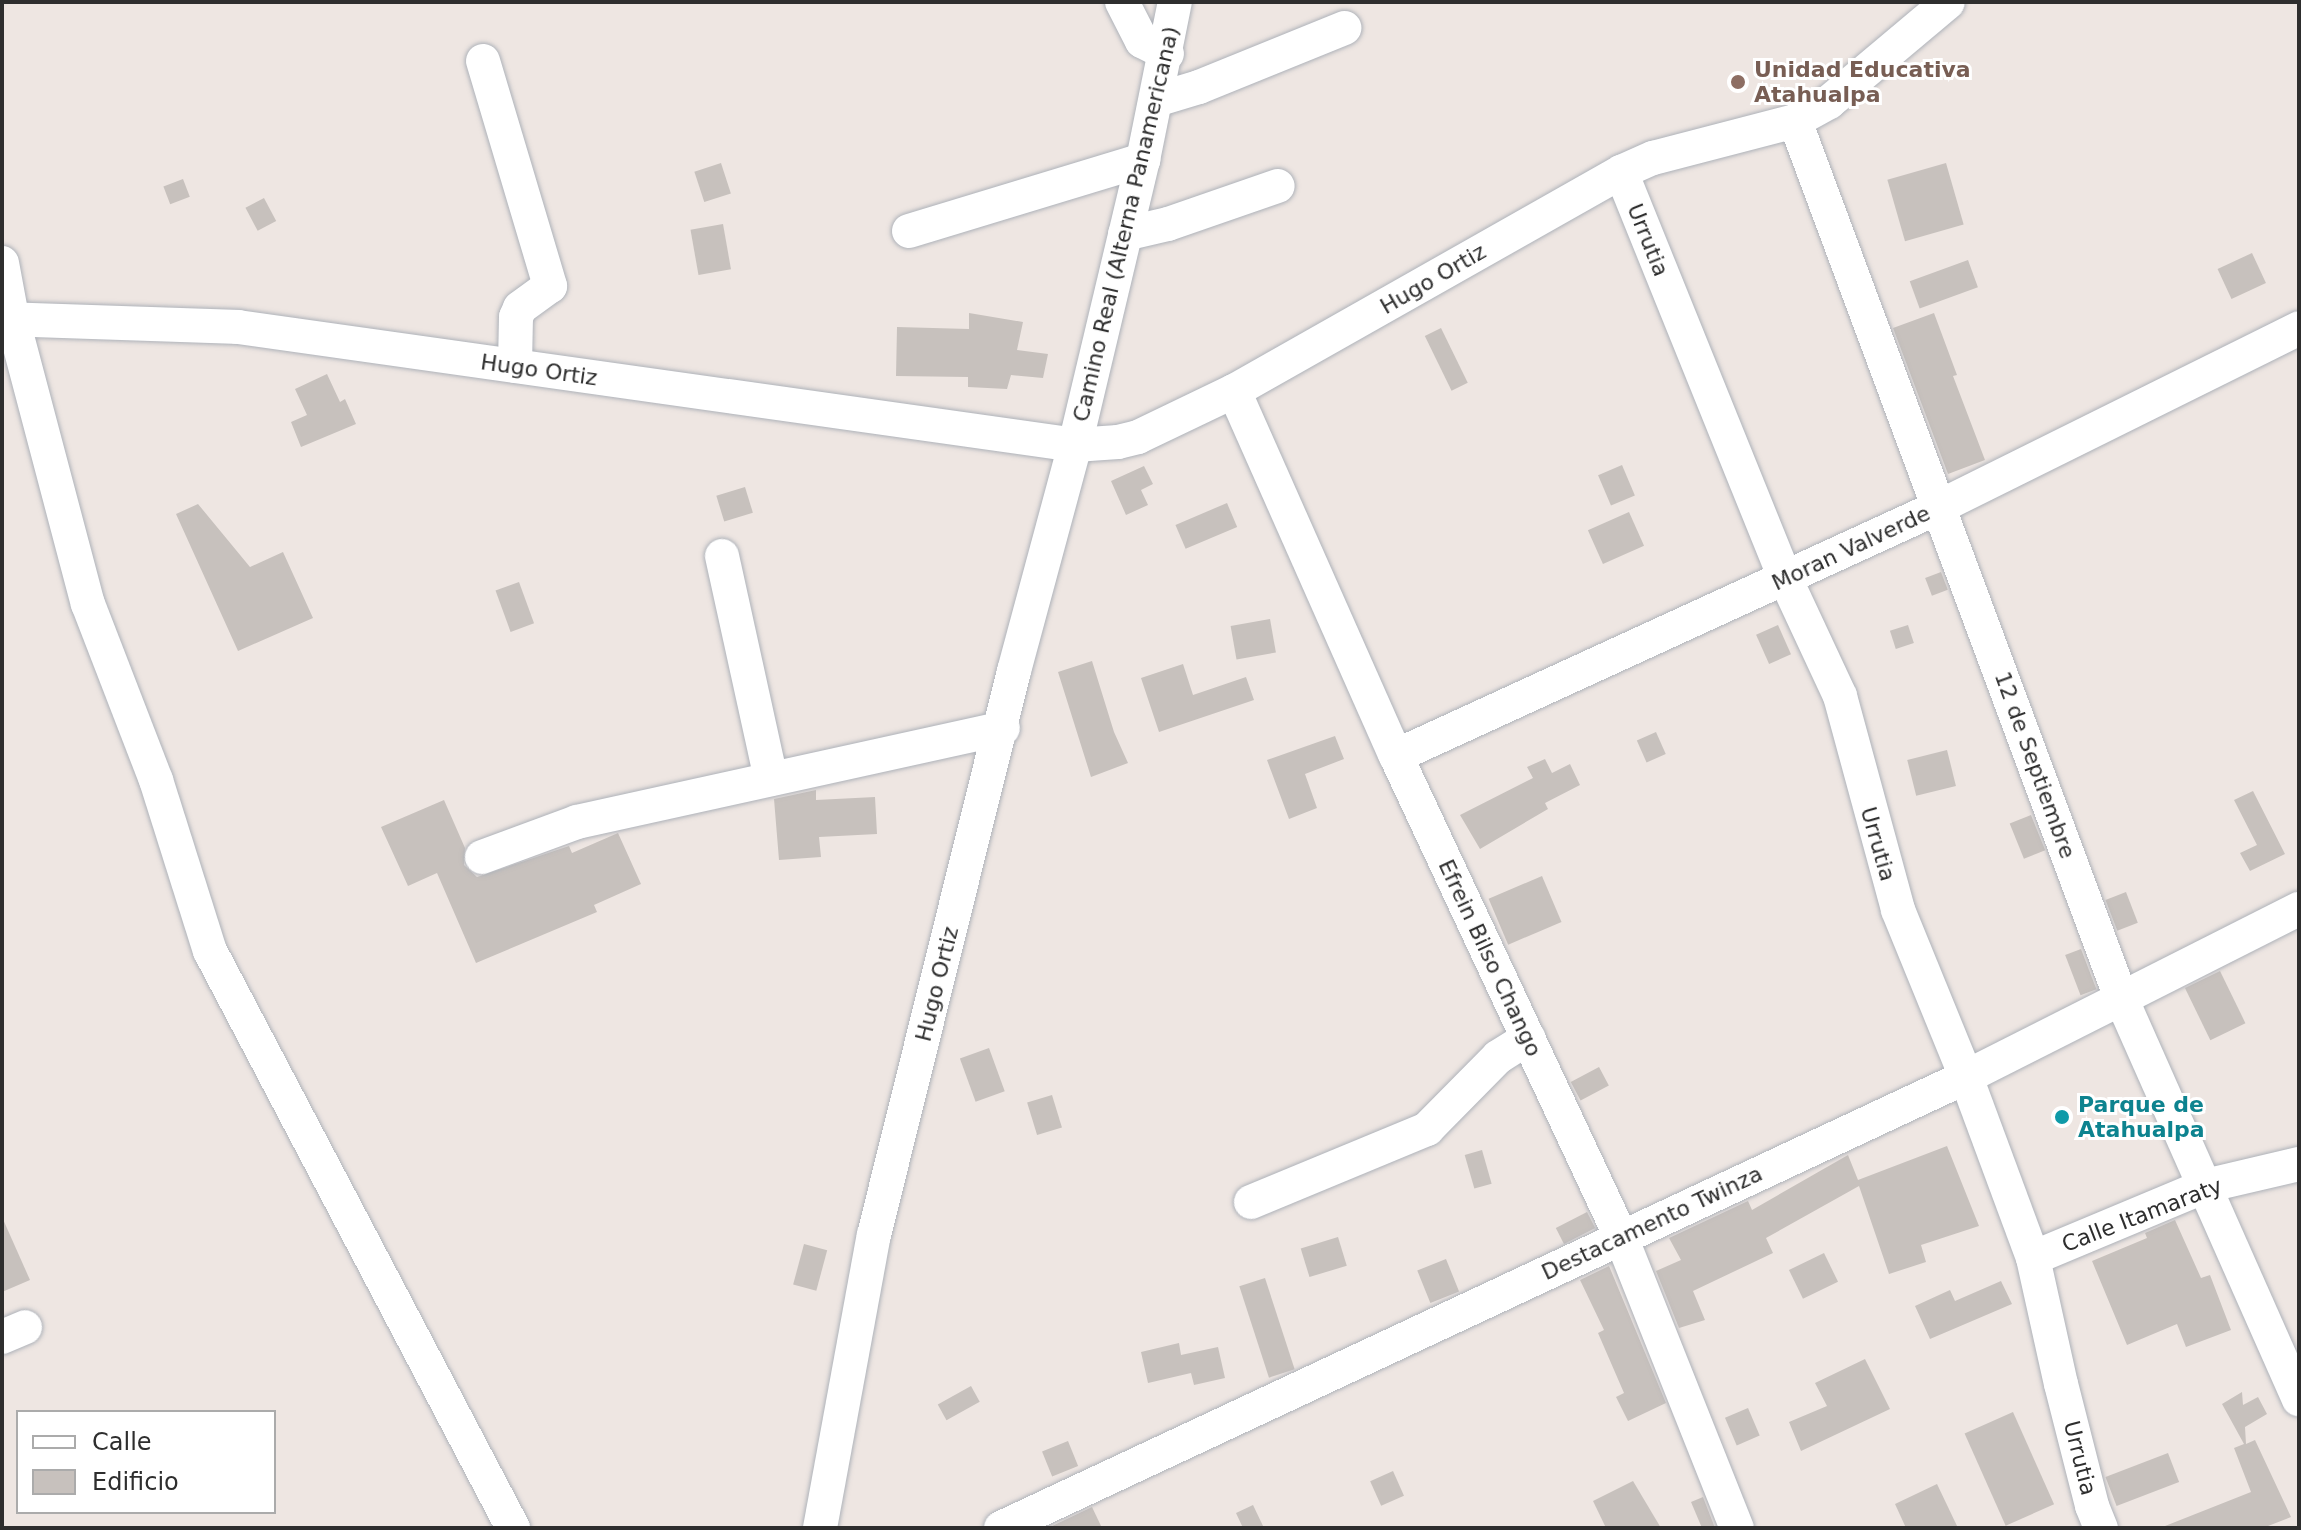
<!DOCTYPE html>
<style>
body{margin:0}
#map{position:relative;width:2301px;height:1530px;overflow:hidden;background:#eee6e2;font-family:"DejaVu Sans",sans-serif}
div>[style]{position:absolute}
.building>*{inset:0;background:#c7c1bd;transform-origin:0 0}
.roads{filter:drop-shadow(0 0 2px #aeb2b9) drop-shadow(0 0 2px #aeb2b9)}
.minor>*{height:34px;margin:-17px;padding:0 17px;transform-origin:17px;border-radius:17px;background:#fff}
.dots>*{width:22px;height:22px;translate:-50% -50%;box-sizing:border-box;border:4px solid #fff;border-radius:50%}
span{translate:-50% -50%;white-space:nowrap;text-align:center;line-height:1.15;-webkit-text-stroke:6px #fff;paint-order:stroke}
.education-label{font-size:22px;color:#785e54;font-weight:700}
.left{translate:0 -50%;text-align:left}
.street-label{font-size:22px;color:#2e2e2e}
.culture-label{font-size:22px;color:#0d838f;font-weight:700}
.frame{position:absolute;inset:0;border:4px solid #2e2e2e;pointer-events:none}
.legend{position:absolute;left:16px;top:1410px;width:260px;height:104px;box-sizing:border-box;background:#fff;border:2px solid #ababab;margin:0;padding:10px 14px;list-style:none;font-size:24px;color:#2e2e2e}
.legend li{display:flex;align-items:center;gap:16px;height:40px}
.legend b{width:40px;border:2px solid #ababab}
</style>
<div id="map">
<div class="building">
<i style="left:721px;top:163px;width:32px;height:28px;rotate:72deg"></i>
<i style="left:1946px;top:163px;width:64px;height:61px;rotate:74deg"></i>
<i style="left:183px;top:179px;width:19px;height:21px;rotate:69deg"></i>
<i style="left:264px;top:198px;width:26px;height:21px;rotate:62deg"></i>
<i style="left:723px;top:224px;width:46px;height:33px;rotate:80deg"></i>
<i style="left:2252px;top:253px;width:33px;height:38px;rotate:65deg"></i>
<i style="left:1968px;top:260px;width:29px;height:62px;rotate:70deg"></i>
<i style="clip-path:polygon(969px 313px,1023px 322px,1017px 350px,1048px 354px,1043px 378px,1011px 375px,1007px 389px,968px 387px,968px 377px,896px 376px,897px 327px,969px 329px)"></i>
<i style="clip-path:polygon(1934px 313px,1957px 375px,1953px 376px,1985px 460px,1948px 474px,1893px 328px)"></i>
<i style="left:1441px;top:328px;width:61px;height:18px;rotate:64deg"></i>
<i style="clip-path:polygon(327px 374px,340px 402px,345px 399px,356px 424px,301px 447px,291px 422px,307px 415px,295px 389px)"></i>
<i style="left:1622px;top:465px;width:33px;height:26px;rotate:67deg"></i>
<i style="clip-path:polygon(1144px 466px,1153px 484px,1141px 490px,1148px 505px,1126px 515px,1111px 481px)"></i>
<i style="left:745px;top:487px;width:27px;height:30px;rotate:73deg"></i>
<i style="left:1227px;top:503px;width:26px;height:56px;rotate:67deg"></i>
<i style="clip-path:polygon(198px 504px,250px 567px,283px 552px,313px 618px,238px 651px,176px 514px)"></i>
<i style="left:1629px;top:512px;width:37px;height:45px;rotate:66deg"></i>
<i style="left:1941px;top:572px;width:19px;height:17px;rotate:69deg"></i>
<i style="left:519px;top:582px;width:44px;height:25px;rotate:70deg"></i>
<i style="left:1270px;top:619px;width:34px;height:40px;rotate:80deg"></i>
<i style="left:1778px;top:625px;width:32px;height:24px;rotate:66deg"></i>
<i style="left:1908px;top:625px;width:19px;height:19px;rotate:72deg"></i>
<i style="clip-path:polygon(1092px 661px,1114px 732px,1128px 763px,1091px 777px,1058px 672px)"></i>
<i style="clip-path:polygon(1183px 664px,1193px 695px,1246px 677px,1254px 700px,1159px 732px,1141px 678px)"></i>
<i style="left:1656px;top:732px;width:24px;height:21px;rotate:66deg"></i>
<i style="clip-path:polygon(1335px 736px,1344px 759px,1305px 774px,1317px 808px,1289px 819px,1267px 760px)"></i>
<i style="left:1947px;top:750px;width:37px;height:41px;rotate:76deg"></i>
<i style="clip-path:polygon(1545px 759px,1552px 773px,1570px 764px,1580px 785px,1545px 803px,1548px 809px,1480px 849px,1460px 815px,1533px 778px,1527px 767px)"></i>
<i style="clip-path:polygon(816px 790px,816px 800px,875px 797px,877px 834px,819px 837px,821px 857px,779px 860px,774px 799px)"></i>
<i style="clip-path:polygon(2253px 791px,2285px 854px,2250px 871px,2240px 853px,2257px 845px,2234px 800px)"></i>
<i style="clip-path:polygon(444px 800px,465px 848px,464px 865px,477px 877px,569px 846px,572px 853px,618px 833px,641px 884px,594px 905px,597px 912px,476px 963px,437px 873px,408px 886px,381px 827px)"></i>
<i style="left:2031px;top:815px;width:38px;height:23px;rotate:68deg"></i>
<i style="left:1542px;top:876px;width:50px;height:58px;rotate:67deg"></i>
<i style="left:2126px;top:892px;width:33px;height:22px;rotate:69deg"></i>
<i style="left:2081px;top:949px;width:43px;height:17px;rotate:69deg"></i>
<i style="left:2220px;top:971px;width:58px;height:39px;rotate:64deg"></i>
<i style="left:989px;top:1048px;width:46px;height:31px;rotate:70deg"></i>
<i style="left:1599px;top:1067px;width:21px;height:32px;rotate:62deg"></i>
<i style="left:1052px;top:1095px;width:34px;height:26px;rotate:73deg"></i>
<i style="clip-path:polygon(1947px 1146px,1979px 1226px,1921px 1245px,1926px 1262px,1889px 1274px,1859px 1186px,1766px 1238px,1773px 1253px,1693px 1291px,1705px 1320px,1679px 1328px,1656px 1271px,1681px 1260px,1669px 1238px,1748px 1201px,1752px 1210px,1848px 1155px,1858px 1180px)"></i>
<i style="left:1482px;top:1150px;width:35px;height:18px;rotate:74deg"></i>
<i style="left:1587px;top:1212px;width:18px;height:35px;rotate:63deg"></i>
<i style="clip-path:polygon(2px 1217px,30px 1280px,2px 1292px)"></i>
<i style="clip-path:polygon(2175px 1220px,2201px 1278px,2210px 1275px,2231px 1330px,2186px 1347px,2177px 1324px,2127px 1345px,2092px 1261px,2147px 1238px,2145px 1233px)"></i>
<i style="left:1338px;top:1237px;width:30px;height:39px;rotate:73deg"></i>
<i style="left:804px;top:1244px;width:24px;height:42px;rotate:15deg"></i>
<i style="left:1824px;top:1253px;width:32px;height:39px;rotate:64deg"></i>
<i style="left:1446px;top:1259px;width:35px;height:31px;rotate:68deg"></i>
<i style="clip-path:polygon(1609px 1266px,1666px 1403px,1628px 1421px,1616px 1397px,1624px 1393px,1598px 1333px,1604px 1330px,1580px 1280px)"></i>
<i style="left:1265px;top:1278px;width:96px;height:27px;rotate:72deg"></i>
<i style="clip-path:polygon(2001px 1281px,2012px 1304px,1930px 1339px,1915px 1306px,1950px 1290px,1955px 1301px)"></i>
<i style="clip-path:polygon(1179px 1343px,1181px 1355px,1218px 1347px,1225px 1378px,1194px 1385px,1191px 1373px,1148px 1383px,1141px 1352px)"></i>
<i style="clip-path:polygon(1865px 1359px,1890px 1409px,1801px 1451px,1789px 1422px,1827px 1406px,1815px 1383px)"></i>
<i style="left:971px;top:1386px;width:18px;height:38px;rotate:61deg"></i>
<i style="clip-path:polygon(2242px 1392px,2243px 1405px,2258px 1397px,2267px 1414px,2245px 1427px,2246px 1444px,2255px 1440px,2291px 1517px,2263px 1528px,2160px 1528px,2251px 1492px,2234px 1448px,2244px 1444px,2222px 1404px)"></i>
<i style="left:1748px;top:1408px;width:30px;height:25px;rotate:67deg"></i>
<i style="left:2013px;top:1412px;width:101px;height:53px;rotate:66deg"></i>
<i style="left:1068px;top:1441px;width:27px;height:28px;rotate:68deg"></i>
<i style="left:2168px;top:1453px;width:31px;height:67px;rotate:69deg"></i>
<i style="left:1393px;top:1471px;width:27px;height:25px;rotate:66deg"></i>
<i style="clip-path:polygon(1633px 1481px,1661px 1528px,1606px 1528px,1593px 1501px)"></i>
<i style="clip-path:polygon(1937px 1484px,1958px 1528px,1906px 1528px,1895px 1504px)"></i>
<i style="clip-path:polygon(1703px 1497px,1715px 1528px,1702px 1528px,1691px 1502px)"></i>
<i style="clip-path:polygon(1253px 1505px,1264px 1528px,1243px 1528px,1236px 1513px)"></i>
<i style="clip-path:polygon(1092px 1507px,1102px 1528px,1048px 1528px)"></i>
</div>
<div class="roads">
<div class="minor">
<i style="left:1122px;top:2px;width:44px;rotate:62.9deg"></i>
<i style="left:1142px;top:41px;width:28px;rotate:27deg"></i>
<i style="left:483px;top:61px;width:235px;rotate:73.4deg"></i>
<i style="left:550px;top:286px;width:37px;rotate:144deg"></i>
<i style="left:520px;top:308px;width:10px;rotate:114deg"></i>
<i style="left:516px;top:317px;width:49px;rotate:91.2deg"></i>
<i style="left:1156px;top:100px;width:45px;rotate:-16.8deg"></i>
<i style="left:1199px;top:87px;width:157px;rotate:-22.1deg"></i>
<i style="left:1795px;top:121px;width:936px;rotate:69.61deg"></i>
<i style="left:2121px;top:998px;width:439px;rotate:66.1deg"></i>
<i style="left:1621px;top:172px;width:438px;rotate:68deg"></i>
<i style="left:1785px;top:578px;width:130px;rotate:65deg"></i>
<i style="left:1840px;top:696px;width:222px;rotate:74.8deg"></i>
<i style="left:1898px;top:910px;width:180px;rotate:67.8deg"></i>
<i style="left:1966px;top:1077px;width:193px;rotate:69.7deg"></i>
<i style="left:2033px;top:1258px;width:129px;rotate:77.5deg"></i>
<i style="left:2061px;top:1384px;width:126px;rotate:75.7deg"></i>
<i style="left:2092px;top:1506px;width:24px;rotate:68deg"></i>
<i style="left:909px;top:231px;width:245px;rotate:-16.9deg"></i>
<i style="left:1125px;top:234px;width:44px;rotate:-13.1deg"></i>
<i style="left:1168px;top:224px;width:116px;rotate:-19.1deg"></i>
<i style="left:2px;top:263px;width:55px;rotate:79.5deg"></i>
<i style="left:12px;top:317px;width:297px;rotate:75.2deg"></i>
<i style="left:88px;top:604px;width:189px;rotate:68.9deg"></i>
<i style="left:156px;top:780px;width:179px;rotate:72.5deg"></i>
<i style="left:210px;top:951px;width:652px;rotate:62.29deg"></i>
<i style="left:2px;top:319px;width:236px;rotate:1.9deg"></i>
<i style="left:238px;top:327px;width:845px;rotate:8.02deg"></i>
<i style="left:1075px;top:445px;width:43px;rotate:-4deg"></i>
<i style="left:1118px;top:442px;width:21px;rotate:-14deg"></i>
<i style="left:1138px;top:437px;width:106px;rotate:-25.6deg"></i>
<i style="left:1234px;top:391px;width:445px;rotate:-29.5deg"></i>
<i style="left:1621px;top:172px;width:35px;rotate:-24deg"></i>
<i style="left:1653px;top:158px;width:147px;rotate:-14.6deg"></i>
<i style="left:1795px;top:121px;width:39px;rotate:-29deg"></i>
<i style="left:1829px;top:102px;width:155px;rotate:-40deg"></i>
<i style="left:1234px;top:391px;width:399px;rotate:66.1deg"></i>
<i style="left:1396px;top:756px;width:531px;rotate:64.93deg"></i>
<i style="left:1621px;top:1237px;width:313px;rotate:68.3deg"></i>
<i style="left:722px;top:556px;width:228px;rotate:77.6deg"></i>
<i style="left:1396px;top:756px;width:597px;rotate:-24.63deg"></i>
<i style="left:1939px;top:507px;width:402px;rotate:-26.4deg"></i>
<i style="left:482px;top:857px;width:101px;rotate:-20.2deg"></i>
<i style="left:577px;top:822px;width:436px;rotate:-12.4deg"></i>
<i style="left:1251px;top:1202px;width:191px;rotate:-22.5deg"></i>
<i style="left:1427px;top:1129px;width:101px;rotate:-45.4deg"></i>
<i style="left:1498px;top:1057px;width:36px;rotate:-32deg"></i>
<i style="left:2033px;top:1258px;width:186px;rotate:-22.7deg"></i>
<i style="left:2205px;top:1186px;width:97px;rotate:-13.2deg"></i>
<i style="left:2px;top:1337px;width:25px;rotate:-23deg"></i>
<i style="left:820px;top:1528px;width:298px;rotate:-79.6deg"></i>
<i style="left:874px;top:1235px;width:581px;rotate:-76.06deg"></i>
<i style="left:1014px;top:671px;width:234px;rotate:-74.9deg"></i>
<i style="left:1075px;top:445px;width:293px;rotate:-76.6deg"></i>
<i style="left:1143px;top:160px;width:161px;rotate:-78.6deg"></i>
<i style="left:1001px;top:1528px;width:1065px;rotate:-25.05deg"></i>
<i style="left:1966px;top:1077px;width:373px;rotate:-26.8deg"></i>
</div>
</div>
<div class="dots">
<i style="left:1738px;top:82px;background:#8d6e63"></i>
<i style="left:2062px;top:1117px;background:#0f9aa8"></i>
</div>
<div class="education-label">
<span class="left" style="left:1754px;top:82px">Unidad Educativa<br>Atahualpa</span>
</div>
<div class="street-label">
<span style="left:1126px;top:224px;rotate:-77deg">Camino Real (Alterna Panamericana)</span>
<span style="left:1648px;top:240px;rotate:68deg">Urrutia</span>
<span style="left:1433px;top:279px;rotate:-30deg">Hugo Ortiz</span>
<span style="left:539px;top:370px;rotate:8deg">Hugo Ortiz</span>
<span style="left:1851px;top:548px;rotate:-25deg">Moran Valverde</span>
<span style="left:2035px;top:765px;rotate:70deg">12 de Septiembre</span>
<span style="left:1878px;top:844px;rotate:74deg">Urrutia</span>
<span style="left:1490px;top:958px;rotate:65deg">Efrein Bilso Chango</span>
<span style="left:937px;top:984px;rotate:-76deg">Hugo Ortiz</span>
<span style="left:2142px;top:1215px;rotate:-21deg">Calle Itamaraty</span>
<span style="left:1652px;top:1223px;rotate:-25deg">Destacamento Twinza</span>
<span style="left:2080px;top:1458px;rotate:76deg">Urrutia</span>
</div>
<div class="culture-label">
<span class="left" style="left:2078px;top:1117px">Parque de<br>Atahualpa</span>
</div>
<div class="frame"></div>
<ul class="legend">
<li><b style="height:10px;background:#fff"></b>Calle</li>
<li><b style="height:22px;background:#c7c1bd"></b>Edificio</li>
</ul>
</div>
